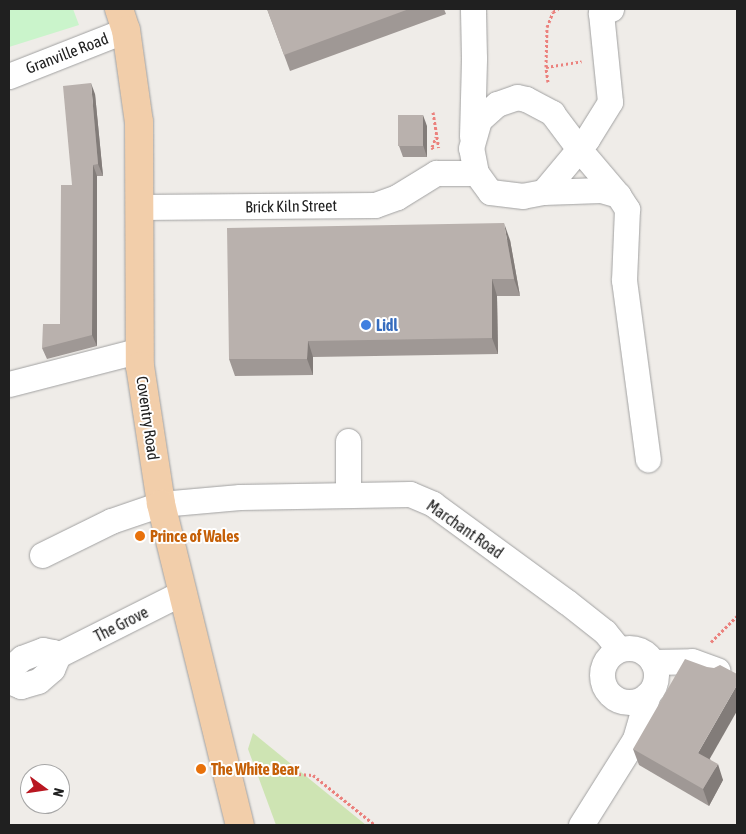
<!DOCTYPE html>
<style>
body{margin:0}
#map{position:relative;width:746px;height:834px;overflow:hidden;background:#efece8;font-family:"Asap Condensed",sans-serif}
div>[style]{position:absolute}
.grass>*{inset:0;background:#cee4b3}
.park>*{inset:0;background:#caf4cb}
.path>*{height:3px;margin-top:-1.5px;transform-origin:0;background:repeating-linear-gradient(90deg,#eb817d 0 2.5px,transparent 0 5px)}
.roads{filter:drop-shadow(0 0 1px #a1a1a1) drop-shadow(0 0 1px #a1a1a1)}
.minor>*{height:25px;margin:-12.5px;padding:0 12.5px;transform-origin:12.5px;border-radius:12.5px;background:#fff}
.minor>.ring{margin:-12.5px;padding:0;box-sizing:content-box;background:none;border:25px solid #fff;border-radius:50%}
.major>*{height:28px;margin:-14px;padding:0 14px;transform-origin:14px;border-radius:14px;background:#f2ceaa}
.wall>*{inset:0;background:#9f9895}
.shaded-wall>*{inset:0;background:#827c79}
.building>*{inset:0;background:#b9b1ad;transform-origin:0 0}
.dots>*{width:14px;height:14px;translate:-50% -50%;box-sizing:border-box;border:2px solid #fff;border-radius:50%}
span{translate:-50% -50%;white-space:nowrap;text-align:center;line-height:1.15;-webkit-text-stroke:4px #fff;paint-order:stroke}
.street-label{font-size:16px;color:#202020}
.shop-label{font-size:16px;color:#366cbe;font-weight:700}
.left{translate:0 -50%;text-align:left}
.food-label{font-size:16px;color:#c56008;font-weight:700}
.frame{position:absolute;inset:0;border:10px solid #202020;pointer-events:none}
.north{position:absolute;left:20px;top:764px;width:50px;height:50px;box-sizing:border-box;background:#fff;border:1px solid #a6a6a6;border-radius:50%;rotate:104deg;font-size:14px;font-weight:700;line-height:20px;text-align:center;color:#202020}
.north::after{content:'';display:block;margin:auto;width:18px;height:22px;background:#b91721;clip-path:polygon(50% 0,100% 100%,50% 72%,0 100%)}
</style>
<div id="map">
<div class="grass">
<i style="clip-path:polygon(253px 733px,366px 825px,276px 825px,248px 749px)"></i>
</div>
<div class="park">
<i style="clip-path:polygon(9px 9px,73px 9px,79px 25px,9px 47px)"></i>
</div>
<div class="path">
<i style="left:546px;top:67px;width:40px;rotate:-88.6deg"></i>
<i style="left:547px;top:27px;width:16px;rotate:-68deg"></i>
<i style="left:553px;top:12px;width:6px;rotate:-31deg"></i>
<i style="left:548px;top:82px;width:15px;rotate:-98deg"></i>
<i style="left:546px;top:67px;width:36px;rotate:-9deg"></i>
<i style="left:433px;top:112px;width:36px;rotate:81deg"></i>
<i style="left:433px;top:149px;width:2px;rotate:-117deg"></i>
<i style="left:432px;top:147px;width:11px;rotate:-68deg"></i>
<i style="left:711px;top:642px;width:37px;rotate:-45deg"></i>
<i style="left:254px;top:771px;width:59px;rotate:3.9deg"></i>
<i style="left:313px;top:775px;width:80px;rotate:38.9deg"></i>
</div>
<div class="roads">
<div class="minor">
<i style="left:611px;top:9px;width:11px;rotate:158deg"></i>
<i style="left:601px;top:13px;width:89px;rotate:84.2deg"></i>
<i style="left:610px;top:102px;width:44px;rotate:121.9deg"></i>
<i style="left:587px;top:139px;width:13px;rotate:129deg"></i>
<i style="left:579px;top:149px;width:56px;rotate:129.9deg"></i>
<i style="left:543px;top:192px;width:20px;rotate:169deg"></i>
<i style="left:523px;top:196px;width:33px;rotate:-173deg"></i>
<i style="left:490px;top:192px;width:24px;rotate:-126deg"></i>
<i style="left:476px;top:173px;width:25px;rotate:-101deg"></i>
<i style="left:471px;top:148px;width:29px;rotate:-74deg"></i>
<i style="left:479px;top:120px;width:24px;rotate:-42deg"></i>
<i style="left:497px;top:104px;width:21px;rotate:-19deg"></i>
<i style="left:517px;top:97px;width:9px;rotate:13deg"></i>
<i style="left:526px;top:99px;width:30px;rotate:28deg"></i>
<i style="left:552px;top:113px;width:45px;rotate:53.1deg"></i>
<i style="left:579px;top:149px;width:60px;rotate:49.7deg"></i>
<i style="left:618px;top:195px;width:17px;rotate:57deg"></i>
<i style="left:627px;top:209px;width:71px;rotate:92.4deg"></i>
<i style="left:624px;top:280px;width:181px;rotate:82.4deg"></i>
<i style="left:9px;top:76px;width:126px;rotate:-21.5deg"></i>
<i style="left:472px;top:136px;width:78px;rotate:-88.5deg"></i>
<i style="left:474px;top:58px;width:49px;rotate:-91.2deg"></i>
<i style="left:543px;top:192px;width:58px;rotate:-2deg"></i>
<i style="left:601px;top:190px;width:18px;rotate:16deg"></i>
<i style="left:139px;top:207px;width:236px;rotate:-0.5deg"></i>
<i style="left:375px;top:205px;width:23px;rotate:-20deg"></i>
<i style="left:397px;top:197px;width:46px;rotate:-31.6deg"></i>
<i style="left:436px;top:173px;width:40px"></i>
<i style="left:9px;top:384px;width:135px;rotate:-14.5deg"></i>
<i style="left:348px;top:441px;width:53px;rotate:90deg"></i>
<i style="left:42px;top:555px;width:77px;rotate:-26.2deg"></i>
<i style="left:111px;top:521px;width:53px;rotate:-18.8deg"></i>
<i style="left:161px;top:504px;width:79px;rotate:-5.1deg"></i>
<i style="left:240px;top:497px;width:170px;rotate:-1deg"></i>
<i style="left:410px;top:494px;width:25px;rotate:23deg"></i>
<i style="left:433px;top:504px;width:166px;rotate:36.2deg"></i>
<i style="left:567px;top:602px;width:48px;rotate:38.3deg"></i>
<i style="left:605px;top:632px;width:22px;rotate:51deg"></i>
<i class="ring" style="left:602px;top:648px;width:29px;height:29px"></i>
<i style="left:58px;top:655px;width:15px;rotate:113deg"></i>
<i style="left:52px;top:669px;width:18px;rotate:139deg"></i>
<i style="left:38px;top:681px;width:18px;rotate:164deg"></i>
<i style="left:21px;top:686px;width:11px;rotate:-158deg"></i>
<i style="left:11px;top:682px;width:8px;rotate:-104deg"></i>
<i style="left:9px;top:674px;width:10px;rotate:-61deg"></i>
<i style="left:14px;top:665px;width:11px;rotate:-41deg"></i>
<i style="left:22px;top:658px;width:22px;rotate:-21deg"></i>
<i style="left:43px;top:650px;width:10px;rotate:11deg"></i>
<i style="left:53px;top:652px;width:6px;rotate:31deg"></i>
<i style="left:58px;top:655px;width:140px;rotate:-26.7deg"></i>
<i style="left:653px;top:662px;width:39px;rotate:-1deg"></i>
<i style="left:692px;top:661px;width:27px;rotate:20deg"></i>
<i style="left:581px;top:825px;width:102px;rotate:-57.9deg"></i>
<i style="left:635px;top:739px;width:47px;rotate:-73.9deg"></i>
</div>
<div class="major">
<i style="left:119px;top:9px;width:22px;rotate:72deg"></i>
<i style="left:126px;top:30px;width:93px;rotate:82deg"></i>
<i style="left:139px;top:122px;width:244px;rotate:89.8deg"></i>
<i style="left:140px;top:366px;width:140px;rotate:81.3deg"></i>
<i style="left:161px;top:504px;width:331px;rotate:76.2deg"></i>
</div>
</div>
<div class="wall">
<i style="clip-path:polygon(267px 9px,444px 9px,446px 14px,290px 71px)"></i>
<i style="clip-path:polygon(95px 94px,103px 176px,97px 176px,97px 346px,47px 359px,42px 348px,60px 324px,72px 185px)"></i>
<i style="clip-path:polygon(427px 126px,427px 157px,403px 157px,399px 146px)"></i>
<i style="clip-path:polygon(510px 240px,520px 296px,497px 296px,498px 354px,313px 357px,313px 375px,235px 376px,229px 359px)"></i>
<i style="clip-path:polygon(633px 749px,710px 759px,723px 780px,709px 806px,639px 765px)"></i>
</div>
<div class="shaded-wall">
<i style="clip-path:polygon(91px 83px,95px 94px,103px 176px,98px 164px)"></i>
<i style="clip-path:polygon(423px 115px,427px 126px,427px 157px,423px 145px)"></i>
<i style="clip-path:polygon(93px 165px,97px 176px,97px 346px,92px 335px)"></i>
<i style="clip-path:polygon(504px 223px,510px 240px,520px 296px,514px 279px)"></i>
<i style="clip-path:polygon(492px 279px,497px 296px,498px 354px,492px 338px)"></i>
<i style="clip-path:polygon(308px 341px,313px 357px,313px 375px,307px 359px)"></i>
<i style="clip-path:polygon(737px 685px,737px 711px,704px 769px,698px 753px)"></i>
<i style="clip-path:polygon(718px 764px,723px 780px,709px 806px,703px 789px)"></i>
</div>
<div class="building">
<i style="clip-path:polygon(267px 9px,409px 9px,284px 55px)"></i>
<i style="clip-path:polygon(91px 83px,98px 164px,93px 165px,92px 335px,42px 348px,43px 324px,60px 324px,61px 185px,72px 185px,63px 86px)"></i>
<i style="left:398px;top:115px;width:25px;height:31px"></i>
<i style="clip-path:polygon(504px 223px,514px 279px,492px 279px,492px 338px,308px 341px,307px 359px,229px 359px,227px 228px)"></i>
<i style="clip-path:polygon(685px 659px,707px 667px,714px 668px,720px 665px,737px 674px,737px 685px,698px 753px,718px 764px,703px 789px,633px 749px)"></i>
</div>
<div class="dots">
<i style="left:366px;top:325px;background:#3f7fe0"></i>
<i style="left:140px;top:536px;background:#e8710a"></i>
<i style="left:201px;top:769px;background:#e8710a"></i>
</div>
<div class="street-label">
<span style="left:67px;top:53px;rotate:-21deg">Granville Road</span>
<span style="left:291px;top:206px;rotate:-1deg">Brick Kiln Street</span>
<span style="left:148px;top:418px;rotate:82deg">Coventry Road</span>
<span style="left:465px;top:529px;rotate:35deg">Marchant Road</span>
<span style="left:121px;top:624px;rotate:-27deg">The Grove</span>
</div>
<div class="shop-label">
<span class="left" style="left:376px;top:325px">Lidl</span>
</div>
<div class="food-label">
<span class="left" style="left:150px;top:536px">Prince of Wales</span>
<span class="left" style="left:211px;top:769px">The White Bear</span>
</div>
<div class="frame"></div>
<div class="north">N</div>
</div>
